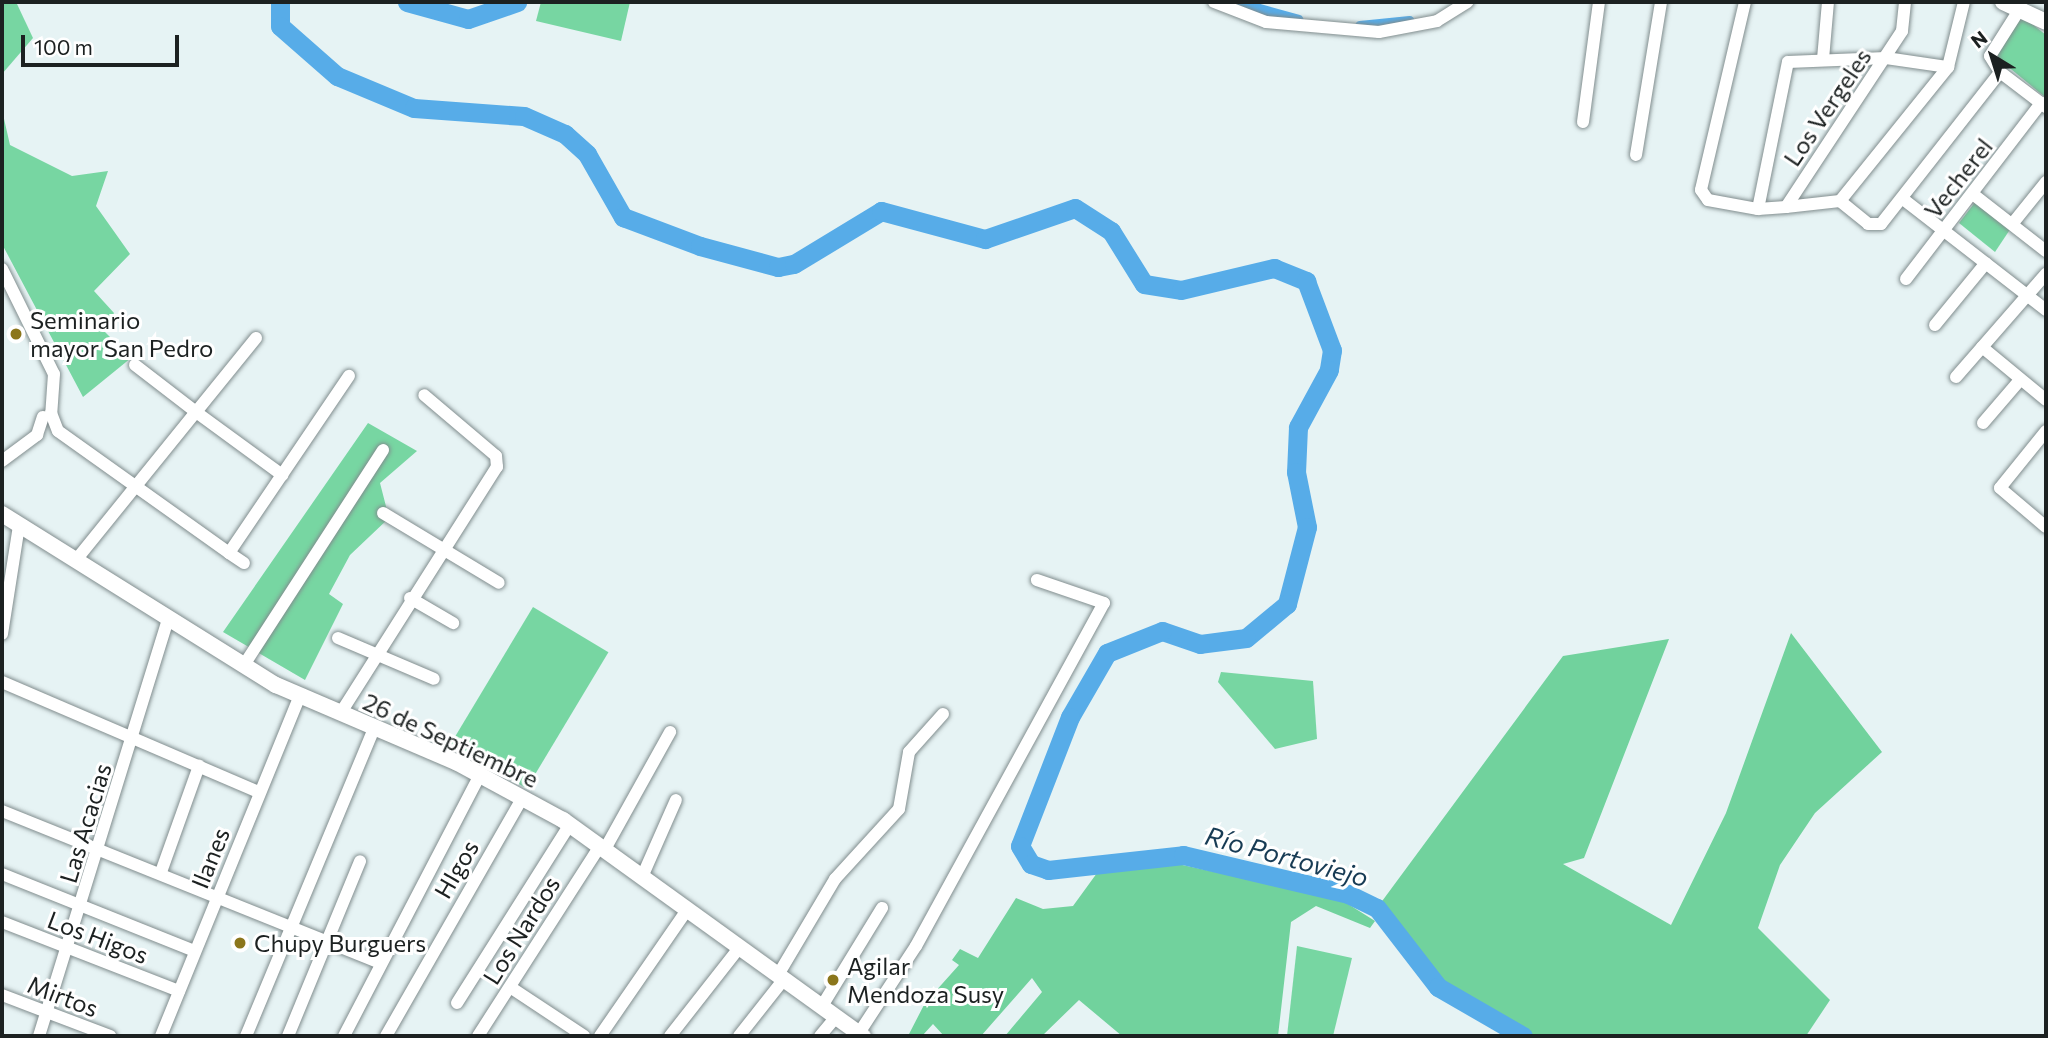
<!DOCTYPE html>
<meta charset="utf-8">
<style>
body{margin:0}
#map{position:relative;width:2048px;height:1038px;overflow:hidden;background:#e6f3f4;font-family:Commissioner,sans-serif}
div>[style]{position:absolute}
.green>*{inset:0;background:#77d6a2;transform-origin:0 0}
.forest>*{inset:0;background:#71d29d}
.canal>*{height:10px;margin:-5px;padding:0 5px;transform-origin:5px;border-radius:5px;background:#57ace8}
.river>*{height:19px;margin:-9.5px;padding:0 9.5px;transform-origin:9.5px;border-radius:9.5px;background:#57ace8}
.roads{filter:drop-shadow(0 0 2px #818d8e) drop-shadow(0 0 2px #818d8e)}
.minor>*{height:12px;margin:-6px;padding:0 6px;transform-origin:6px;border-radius:6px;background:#fff}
.tertiary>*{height:16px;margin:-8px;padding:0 8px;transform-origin:8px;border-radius:8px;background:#fff}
.dots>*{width:19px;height:19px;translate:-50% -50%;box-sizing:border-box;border:4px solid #fff;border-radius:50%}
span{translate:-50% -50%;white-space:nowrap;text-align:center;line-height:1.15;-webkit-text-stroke:6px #fff;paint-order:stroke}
.street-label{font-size:24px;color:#1c2121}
.poi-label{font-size:24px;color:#1c2121}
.left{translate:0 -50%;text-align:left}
.water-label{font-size:26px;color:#173b54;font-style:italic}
.frame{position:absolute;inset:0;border:4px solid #1c2121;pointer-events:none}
.north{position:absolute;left:1957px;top:21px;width:70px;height:70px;-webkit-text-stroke:5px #fff;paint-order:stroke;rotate:322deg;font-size:19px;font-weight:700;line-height:28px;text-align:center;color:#1c2121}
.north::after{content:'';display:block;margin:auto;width:24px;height:32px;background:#1c2121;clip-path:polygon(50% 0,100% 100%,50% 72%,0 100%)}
.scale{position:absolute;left:21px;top:35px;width:158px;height:32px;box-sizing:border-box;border:4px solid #1c2121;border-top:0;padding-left:9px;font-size:21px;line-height:24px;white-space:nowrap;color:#1c2121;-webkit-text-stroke:5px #fff;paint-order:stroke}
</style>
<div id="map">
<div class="green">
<i style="clip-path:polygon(2px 2px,17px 4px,33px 38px,2px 74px)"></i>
<i style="clip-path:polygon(541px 2px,630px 2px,621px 41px,536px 21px)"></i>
<i style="clip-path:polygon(2022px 16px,2046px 35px,2046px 98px,1995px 56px)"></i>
<i style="clip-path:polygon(2px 110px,10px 145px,72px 176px,108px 171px,96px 206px,130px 254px,94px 291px,114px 313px,104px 331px,131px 358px,83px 397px,2px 244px)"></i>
<i style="clip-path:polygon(1976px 201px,2013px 225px,1995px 252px,1959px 223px)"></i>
<i style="clip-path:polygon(368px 423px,417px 451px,380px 483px,389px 518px,350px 555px,329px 594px,343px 604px,305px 680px,223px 632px)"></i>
<i style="left:533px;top:607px;width:88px;height:159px;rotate:31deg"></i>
<i style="clip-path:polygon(1221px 672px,1313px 681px,1317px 739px,1275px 749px,1218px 682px)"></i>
<i style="clip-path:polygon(1297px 946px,1352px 958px,1333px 1036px,1287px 1036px)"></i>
</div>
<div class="forest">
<i style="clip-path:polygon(1791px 633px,1882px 752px,1815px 813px,1780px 865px,1758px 928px,1830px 1000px,1806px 1036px,1523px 1036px,1456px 999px,1377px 908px,1563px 656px,1669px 639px,1584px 858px,1563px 864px,1671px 925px,1726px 813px)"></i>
<i style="clip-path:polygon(1173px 863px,1340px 899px,1375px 921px,1370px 928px,1316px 906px,1291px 922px,1278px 1036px,1122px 1036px,1079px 1000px,1042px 1036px,1005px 1036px,1042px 992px,1032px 978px,981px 1036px,944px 1036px,933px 1024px,922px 1036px,908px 1036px,925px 1003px,959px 965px,952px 960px,960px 949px,978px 958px,1016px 898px,1043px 909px,1073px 906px,1097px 873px)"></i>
</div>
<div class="canal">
<i style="left:1235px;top:2px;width:66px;rotate:15.7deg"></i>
<i style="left:1360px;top:26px;width:50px;rotate:-5.7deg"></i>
</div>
<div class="river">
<i style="left:280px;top:2px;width:24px;rotate:90deg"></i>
<i style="left:280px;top:26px;width:76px;rotate:41.3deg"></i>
<i style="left:337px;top:76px;width:83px;rotate:22.6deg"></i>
<i style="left:414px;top:108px;width:110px;rotate:4.2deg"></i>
<i style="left:524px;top:116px;width:45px;rotate:23.7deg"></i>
<i style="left:565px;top:134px;width:30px;rotate:42deg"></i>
<i style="left:587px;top:154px;width:73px;rotate:60.3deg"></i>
<i style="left:623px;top:217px;width:82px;rotate:20.6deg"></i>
<i style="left:700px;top:246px;width:81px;rotate:15.1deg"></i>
<i style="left:778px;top:267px;width:16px;rotate:-11deg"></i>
<i style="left:794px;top:264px;width:102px;rotate:-31.3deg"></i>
<i style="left:881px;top:211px;width:108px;rotate:15.1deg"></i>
<i style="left:985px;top:239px;width:95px;rotate:-19deg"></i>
<i style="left:1075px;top:208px;width:43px;rotate:32.6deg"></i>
<i style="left:1111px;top:231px;width:62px;rotate:58.1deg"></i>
<i style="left:1144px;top:284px;width:37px;rotate:9deg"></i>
<i style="left:1181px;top:290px;width:96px;rotate:-13.3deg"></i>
<i style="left:1274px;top:268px;width:35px;rotate:22deg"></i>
<i style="left:1306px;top:281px;width:74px;rotate:69.4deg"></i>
<i style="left:1332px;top:350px;width:20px;rotate:99deg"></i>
<i style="left:1329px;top:370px;width:65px;rotate:118.5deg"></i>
<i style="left:1298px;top:427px;width:45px;rotate:92.5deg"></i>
<i style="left:1296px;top:472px;width:56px;rotate:78.7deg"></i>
<i style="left:1307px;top:527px;width:80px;rotate:104.6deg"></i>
<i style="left:1287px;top:604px;width:53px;rotate:140.3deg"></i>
<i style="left:1246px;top:638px;width:46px;rotate:172.6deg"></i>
<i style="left:1200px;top:644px;width:40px;rotate:-161.1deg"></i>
<i style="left:1162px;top:631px;width:59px;rotate:158.2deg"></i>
<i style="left:1107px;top:653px;width:74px;rotate:120deg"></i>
<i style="left:1070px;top:717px;width:138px;rotate:111.2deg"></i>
<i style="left:1020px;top:846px;width:21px;rotate:59deg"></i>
<i style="left:1031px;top:864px;width:18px;rotate:19deg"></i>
<i style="left:1048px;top:870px;width:136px;rotate:-6.3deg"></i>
<i style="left:1183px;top:855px;width:170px;rotate:13.3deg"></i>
<i style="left:1348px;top:894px;width:32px;rotate:26deg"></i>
<i style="left:1377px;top:908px;width:100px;rotate:52.3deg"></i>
<i style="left:1438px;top:987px;width:98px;rotate:30deg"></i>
<i style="left:407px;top:2px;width:63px;rotate:15.6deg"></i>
<i style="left:468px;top:19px;width:52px;rotate:-19.1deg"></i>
</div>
<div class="roads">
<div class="minor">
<i style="left:1214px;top:2px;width:56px;rotate:21deg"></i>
<i style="left:1266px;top:22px;width:113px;rotate:5.1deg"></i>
<i style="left:1379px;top:32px;width:59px;rotate:-10.7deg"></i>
<i style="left:1437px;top:21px;width:36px;rotate:-32deg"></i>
<i style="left:1745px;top:2px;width:193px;rotate:103.2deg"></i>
<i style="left:1701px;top:190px;width:12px;rotate:55deg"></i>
<i style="left:1708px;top:200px;width:51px;rotate:10.2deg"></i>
<i style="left:1758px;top:209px;width:28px;rotate:-4deg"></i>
<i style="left:1786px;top:207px;width:211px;rotate:-56.6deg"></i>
<i style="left:1902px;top:31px;width:29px;rotate:-84deg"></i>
<i style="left:2021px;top:7px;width:58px;rotate:122.3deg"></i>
<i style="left:1990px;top:56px;width:19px;rotate:58deg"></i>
<i style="left:2000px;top:72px;width:58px;rotate:37.3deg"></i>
<i style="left:1823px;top:59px;width:57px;rotate:-85deg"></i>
<i style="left:1583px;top:122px;width:121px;rotate:-82.4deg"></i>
<i style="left:1636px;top:155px;width:155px;rotate:-80.7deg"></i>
<i style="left:1974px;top:195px;width:91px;rotate:37.9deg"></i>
<i style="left:1903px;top:199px;width:181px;rotate:37.8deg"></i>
<i style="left:1840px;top:201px;width:172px;rotate:-51.1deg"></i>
<i style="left:1948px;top:67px;width:67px;rotate:-76.2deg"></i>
<i style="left:1786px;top:207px;width:54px;rotate:-6.3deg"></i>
<i style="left:1840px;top:201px;width:36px;rotate:39deg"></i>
<i style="left:1868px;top:224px;width:13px"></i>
<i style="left:1881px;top:224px;width:193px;rotate:-51.9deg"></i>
<i style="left:1758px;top:209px;width:150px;rotate:-78.5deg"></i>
<i style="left:1788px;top:62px;width:98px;rotate:-2.3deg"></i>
<i style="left:1886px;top:58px;width:63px;rotate:8.3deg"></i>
<i style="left:2013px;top:223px;width:53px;rotate:-51.2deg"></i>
<i style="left:2px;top:269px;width:117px;rotate:63.7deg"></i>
<i style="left:54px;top:374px;width:39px;rotate:94deg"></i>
<i style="left:51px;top:413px;width:19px;rotate:69deg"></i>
<i style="left:58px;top:431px;width:210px;rotate:35.5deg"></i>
<i style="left:229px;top:553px;width:214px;rotate:-55.9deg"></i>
<i style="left:1906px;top:279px;width:222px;rotate:-52.5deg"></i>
<i style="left:1935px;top:325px;width:80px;rotate:-50.6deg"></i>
<i style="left:256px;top:338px;width:95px;rotate:129deg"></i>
<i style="left:196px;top:412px;width:107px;rotate:36.2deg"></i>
<i style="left:1982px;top:347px;width:83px;rotate:39.6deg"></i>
<i style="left:1956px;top:377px;width:137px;rotate:-48.9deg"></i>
<i style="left:1983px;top:423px;width:57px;rotate:-49.3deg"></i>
<i style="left:2046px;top:431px;width:73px;rotate:128.9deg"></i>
<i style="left:2000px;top:488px;width:60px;rotate:40.3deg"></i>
<i style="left:2px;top:461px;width:44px;rotate:-36.6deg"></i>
<i style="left:37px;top:435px;width:19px;rotate:-72deg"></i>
<i style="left:383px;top:513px;width:135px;rotate:31.1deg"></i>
<i style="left:229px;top:553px;width:18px;rotate:34deg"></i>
<i style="left:76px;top:560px;width:191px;rotate:-51deg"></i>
<i style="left:196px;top:412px;width:77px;rotate:-142.4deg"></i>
<i style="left:410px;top:598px;width:50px;rotate:30.2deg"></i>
<i style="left:2px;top:634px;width:110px;rotate:-81.1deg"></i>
<i style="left:338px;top:638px;width:104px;rotate:23.1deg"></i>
<i style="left:244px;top:665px;width:256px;rotate:-57.1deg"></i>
<i style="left:2px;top:682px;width:280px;rotate:23.2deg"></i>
<i style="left:340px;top:714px;width:293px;rotate:-57.6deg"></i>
<i style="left:497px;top:467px;width:11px;rotate:-95deg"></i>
<i style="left:496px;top:456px;width:94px;rotate:-139.7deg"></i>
<i style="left:2px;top:811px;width:405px;rotate:21.9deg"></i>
<i style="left:605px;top:849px;width:134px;rotate:-60.9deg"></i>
<i style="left:161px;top:872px;width:113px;rotate:-70.3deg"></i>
<i style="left:2px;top:874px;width:208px;rotate:21.8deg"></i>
<i style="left:642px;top:877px;width:84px;rotate:-66.2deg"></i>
<i style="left:2px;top:922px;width:190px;rotate:21.3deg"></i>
<i style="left:778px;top:975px;width:112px;rotate:-59.3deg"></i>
<i style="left:835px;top:879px;width:95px;rotate:-47.6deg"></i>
<i style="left:899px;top:809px;width:58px;rotate:-80deg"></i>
<i style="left:909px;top:752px;width:51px;rotate:-48.2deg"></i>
<i style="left:510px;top:987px;width:89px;rotate:33.5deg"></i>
<i style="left:2px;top:995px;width:116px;rotate:20.8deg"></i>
<i style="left:457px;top:1003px;width:212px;rotate:-57.7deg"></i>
<i style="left:822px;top:1006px;width:115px;rotate:-58.5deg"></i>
<i style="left:859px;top:1033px;width:104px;rotate:-56.8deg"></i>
<i style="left:916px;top:946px;width:391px;rotate:-61.3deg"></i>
<i style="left:1104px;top:603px;width:71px;rotate:-161.1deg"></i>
<i style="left:39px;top:1036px;width:436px;rotate:-72.8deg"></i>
<i style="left:161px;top:1036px;width:366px;rotate:-67.8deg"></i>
<i style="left:246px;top:1036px;width:334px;rotate:-67.4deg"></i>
<i style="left:288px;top:1036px;width:189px;rotate:-67.6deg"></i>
<i style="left:344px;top:1036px;width:294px;rotate:-62.5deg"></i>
<i style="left:386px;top:1036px;width:275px;rotate:-60.2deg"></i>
<i style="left:478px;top:1036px;width:226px;rotate:-57.3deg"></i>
<i style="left:600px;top:1036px;width:153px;rotate:-55.4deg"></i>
<i style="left:670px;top:1036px;width:112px;rotate:-51.9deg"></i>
<i style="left:739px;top:1036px;width:73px;rotate:-51.7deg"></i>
<i style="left:820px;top:1036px;width:25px;rotate:-50deg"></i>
</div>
<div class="tertiary">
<i style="left:2003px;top:2px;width:47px;rotate:24.9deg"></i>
<i style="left:2px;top:514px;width:323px;rotate:32deg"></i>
<i style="left:276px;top:685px;width:196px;rotate:23.2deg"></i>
<i style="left:456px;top:762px;width:122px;rotate:28.5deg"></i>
<i style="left:563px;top:820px;width:370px;rotate:35.8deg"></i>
</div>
</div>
<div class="dots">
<i style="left:16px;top:334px;background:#8b761b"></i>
<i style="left:240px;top:943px;background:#8b761b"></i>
<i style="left:833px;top:980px;background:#8b761b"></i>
</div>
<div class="street-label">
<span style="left:1827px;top:107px;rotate:-56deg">Los Vergeles</span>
<span style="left:1958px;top:178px;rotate:-52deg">Vecherel</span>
<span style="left:451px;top:740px;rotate:25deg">26 de Septiembre</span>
<span style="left:85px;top:823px;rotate:-73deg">Las Acacias</span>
<span style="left:210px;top:858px;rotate:-68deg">Ilanes</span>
<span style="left:456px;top:869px;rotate:-60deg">HIgos</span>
<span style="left:521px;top:930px;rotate:-58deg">Los Nardos</span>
<span style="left:98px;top:937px;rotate:21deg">Los Higos</span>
<span style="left:63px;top:996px;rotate:21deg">Mirtos</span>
</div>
<div class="poi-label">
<span class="left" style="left:30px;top:334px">Seminario<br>mayor San Pedro</span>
<span class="left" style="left:254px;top:943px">Chupy Burguers</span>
<span class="left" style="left:847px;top:980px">Agilar<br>Mendoza Susy</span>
</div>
<div class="water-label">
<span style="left:1287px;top:856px;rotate:15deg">Río Portoviejo</span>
</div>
<div class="frame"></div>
<div class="north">N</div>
<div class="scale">100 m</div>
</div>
